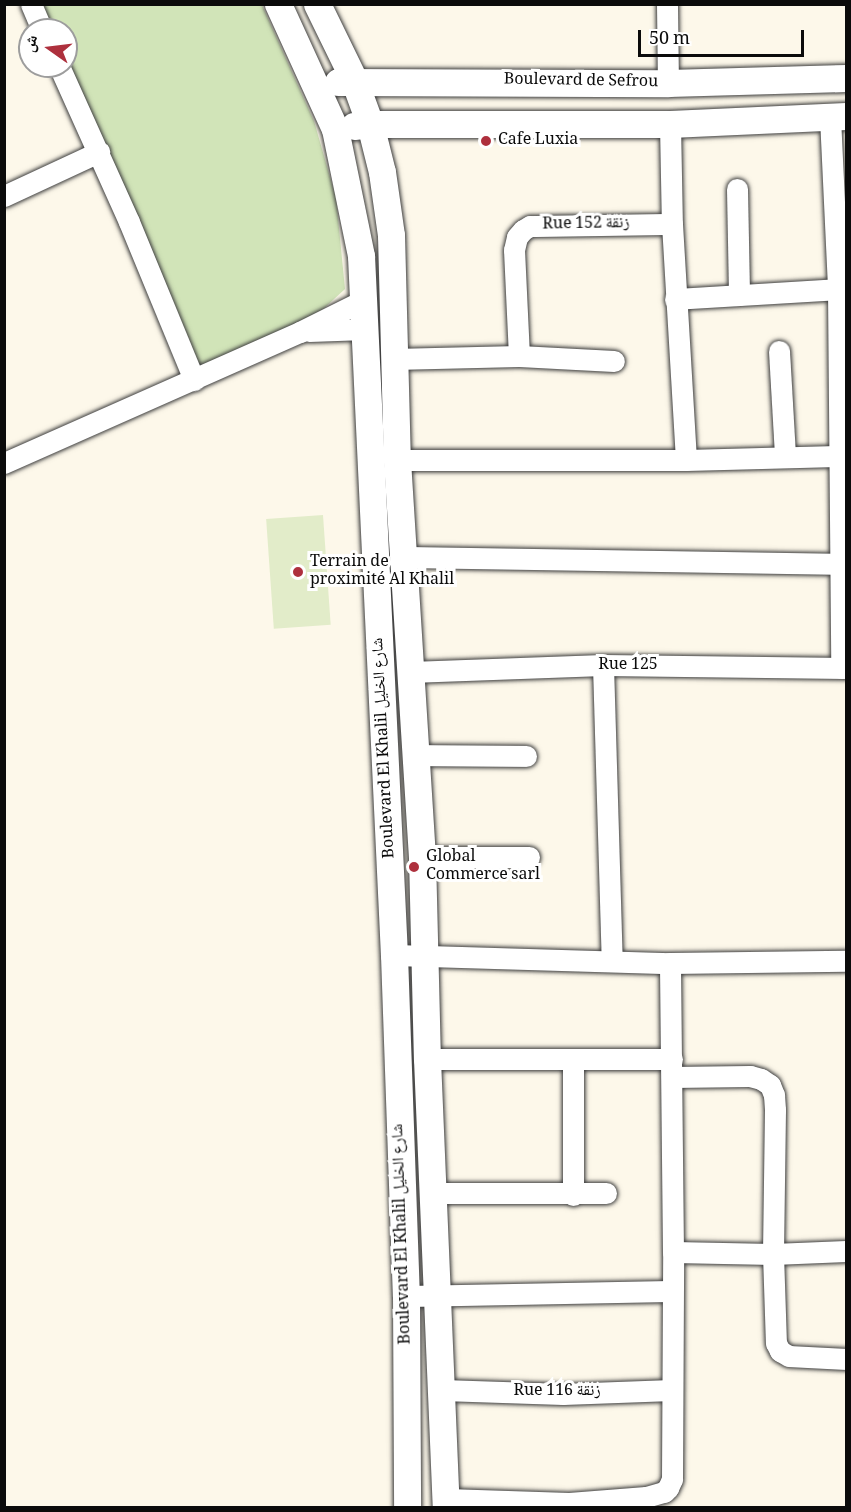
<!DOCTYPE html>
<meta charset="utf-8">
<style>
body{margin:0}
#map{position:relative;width:851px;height:1512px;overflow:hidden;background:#fdf8ea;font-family:Georgia,"Noto Naskh Arabic",serif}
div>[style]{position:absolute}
.green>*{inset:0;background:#d1e4b8}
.pitch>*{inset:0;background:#e2ecc9;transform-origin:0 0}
.roads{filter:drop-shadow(0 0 2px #3e3e3e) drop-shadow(0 0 2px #3e3e3e)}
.minor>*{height:21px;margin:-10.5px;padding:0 10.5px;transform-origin:10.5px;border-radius:10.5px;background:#fff}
.tertiary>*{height:27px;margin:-13.5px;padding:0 13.5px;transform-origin:13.5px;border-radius:13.5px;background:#fff}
.dots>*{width:16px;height:16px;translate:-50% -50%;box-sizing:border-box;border:3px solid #fff;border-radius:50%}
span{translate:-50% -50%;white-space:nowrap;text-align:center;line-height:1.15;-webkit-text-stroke:6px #fff;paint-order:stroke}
.street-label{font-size:16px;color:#0b0b0b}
.poi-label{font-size:16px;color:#0b0b0b}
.left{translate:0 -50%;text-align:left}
.frame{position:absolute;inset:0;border:6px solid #0b0b0b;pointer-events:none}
.north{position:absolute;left:18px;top:18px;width:60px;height:60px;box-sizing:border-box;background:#fff;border:2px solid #9d9d9d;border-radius:50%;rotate:284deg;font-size:16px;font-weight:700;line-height:24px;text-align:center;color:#0b0b0b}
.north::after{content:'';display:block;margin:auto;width:21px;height:27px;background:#ae303d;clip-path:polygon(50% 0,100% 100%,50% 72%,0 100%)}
.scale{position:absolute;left:638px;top:30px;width:166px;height:27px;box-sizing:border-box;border:3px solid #0b0b0b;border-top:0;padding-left:8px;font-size:18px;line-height:21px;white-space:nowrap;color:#0b0b0b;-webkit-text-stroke:4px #fff;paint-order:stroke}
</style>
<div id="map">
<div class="green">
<i style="clip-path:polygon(35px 5px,262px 5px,314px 121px,336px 198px,345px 289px,298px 332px,197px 376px,66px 66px,66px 30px,46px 30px)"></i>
</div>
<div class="pitch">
<i style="left:323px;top:515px;width:110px;height:57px;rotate:86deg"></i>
</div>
<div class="roads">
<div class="minor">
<i style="left:31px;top:4px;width:28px;rotate:67deg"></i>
<i style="left:667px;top:4px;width:79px;rotate:89.3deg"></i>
<i style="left:59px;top:66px;width:171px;rotate:65.8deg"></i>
<i style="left:129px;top:222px;width:171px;rotate:67.6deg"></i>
<i style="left:830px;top:117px;width:172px;rotate:87.3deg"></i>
<i style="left:838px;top:289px;width:379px;rotate:89.5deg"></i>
<i style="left:670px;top:124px;width:100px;rotate:88.9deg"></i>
<i style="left:672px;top:224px;width:236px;rotate:86.6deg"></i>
<i style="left:737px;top:189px;width:106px;rotate:88.9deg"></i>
<i style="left:4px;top:196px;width:105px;rotate:-24.9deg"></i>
<i style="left:675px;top:299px;width:163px;rotate:-3.5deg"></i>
<i style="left:309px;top:331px;width:56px;rotate:-2deg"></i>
<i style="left:779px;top:351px;width:105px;rotate:86.7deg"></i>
<i style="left:519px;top:356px;width:106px;rotate:-92.7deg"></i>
<i style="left:514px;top:250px;width:13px;rotate:-77deg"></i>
<i style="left:517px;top:237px;width:9px;rotate:-49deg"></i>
<i style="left:523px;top:230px;width:8px;rotate:-30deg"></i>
<i style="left:530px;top:226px;width:142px;rotate:-0.8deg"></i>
<i style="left:393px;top:359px;width:126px;rotate:-1.4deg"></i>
<i style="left:519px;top:356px;width:95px;rotate:3deg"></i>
<i style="left:397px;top:460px;width:289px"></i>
<i style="left:686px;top:460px;width:151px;rotate:-1.5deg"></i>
<i style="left:4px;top:463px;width:324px;rotate:-23.9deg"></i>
<i style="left:300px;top:332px;width:69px;rotate:-26.6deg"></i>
<i style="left:402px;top:557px;width:437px;rotate:0.9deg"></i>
<i style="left:603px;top:665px;width:295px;rotate:88.3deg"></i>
<i style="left:410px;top:672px;width:193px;rotate:-2.1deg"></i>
<i style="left:603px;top:665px;width:243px;rotate:0.7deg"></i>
<i style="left:414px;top:755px;width:112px;rotate:0.5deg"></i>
<i style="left:422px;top:857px;width:107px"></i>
<i style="left:394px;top:955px;width:276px;rotate:1.7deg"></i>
<i style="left:670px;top:963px;width:176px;rotate:-0.7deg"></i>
<i style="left:427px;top:1059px;width:245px"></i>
<i style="left:672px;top:1077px;width:78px;rotate:-0.7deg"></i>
<i style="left:750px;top:1076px;width:11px;rotate:15deg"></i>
<i style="left:761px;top:1079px;width:11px;rotate:34deg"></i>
<i style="left:770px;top:1085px;width:11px;rotate:68deg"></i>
<i style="left:774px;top:1095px;width:15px;rotate:86deg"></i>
<i style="left:775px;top:1110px;width:144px;rotate:90.8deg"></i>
<i style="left:773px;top:1254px;width:89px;rotate:88.1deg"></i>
<i style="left:776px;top:1343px;width:9px;rotate:63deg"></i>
<i style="left:780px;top:1351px;width:10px;rotate:29deg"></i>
<i style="left:789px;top:1356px;width:57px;rotate:3deg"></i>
<i style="left:434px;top:1193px;width:172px"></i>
<i style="left:573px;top:1195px;width:135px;rotate:-90deg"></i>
<i style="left:673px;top:1252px;width:100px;rotate:1.1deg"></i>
<i style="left:773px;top:1254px;width:73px;rotate:-2.4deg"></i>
<i style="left:406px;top:1296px;width:266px;rotate:-1.1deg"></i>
<i style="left:442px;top:1390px;width:121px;rotate:1.9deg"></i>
<i style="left:563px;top:1394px;width:109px;rotate:-2.1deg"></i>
<i style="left:446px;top:1499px;width:123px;rotate:1.9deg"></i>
<i style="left:569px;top:1503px;width:77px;rotate:-4.5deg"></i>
<i style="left:646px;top:1497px;width:19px;rotate:-16deg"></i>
<i style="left:664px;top:1492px;width:6px;rotate:-45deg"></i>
<i style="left:668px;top:1488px;width:10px;rotate:-66deg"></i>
<i style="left:672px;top:1479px;width:227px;rotate:-89.7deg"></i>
<i style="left:673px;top:1252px;width:289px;rotate:-90.6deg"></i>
</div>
<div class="tertiary">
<i style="left:278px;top:4px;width:137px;rotate:65.5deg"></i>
<i style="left:335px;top:129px;width:130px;rotate:78.4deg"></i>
<i style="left:361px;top:256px;width:700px;rotate:87.3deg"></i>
<i style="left:394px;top:955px;width:341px;rotate:88deg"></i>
<i style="left:406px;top:1296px;width:212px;rotate:89.7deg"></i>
<i style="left:317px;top:4px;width:85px;rotate:64deg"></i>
<i style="left:354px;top:80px;width:47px;rotate:70deg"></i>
<i style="left:370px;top:124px;width:49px;rotate:76deg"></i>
<i style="left:382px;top:172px;width:64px;rotate:81.9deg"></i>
<i style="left:391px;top:235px;width:225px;rotate:88.5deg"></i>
<i style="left:397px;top:460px;width:398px;rotate:86.4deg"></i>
<i style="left:422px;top:857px;width:202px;rotate:88.6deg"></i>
<i style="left:427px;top:1059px;width:449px;rotate:87.6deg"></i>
<i style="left:338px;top:82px;width:330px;rotate:0.2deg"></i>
<i style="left:668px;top:83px;width:178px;rotate:-1.6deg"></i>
<i style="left:354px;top:126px;width:16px;rotate:-7deg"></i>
<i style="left:370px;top:124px;width:300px"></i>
<i style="left:670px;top:124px;width:176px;rotate:-2.6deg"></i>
</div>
</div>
<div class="dots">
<i style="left:486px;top:141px;background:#ae303d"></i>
<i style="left:298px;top:572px;background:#ae303d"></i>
<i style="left:414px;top:867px;background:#ae303d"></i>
</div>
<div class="street-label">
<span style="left:581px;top:82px;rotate:1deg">Boulevard de Sefrou</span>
<span style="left:586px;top:225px;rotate:-1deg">Rue 152 زنقة</span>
<span style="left:628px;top:666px">Rue 125</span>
<span style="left:385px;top:748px;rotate:-93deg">Boulevard El Khalil شارع الخليل</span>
<span style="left:403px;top:1234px;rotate:-92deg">Boulevard El Khalil شارع الخليل</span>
<span style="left:557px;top:1392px">Rue 116 زنقة</span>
</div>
<div class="poi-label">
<span class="left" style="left:498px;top:141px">Cafe Luxia</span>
<span class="left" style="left:310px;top:572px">Terrain de<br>proximité Al Khalil</span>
<span class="left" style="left:426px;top:867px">Global<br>Commerce sarl</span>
</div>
<div class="frame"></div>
<div class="north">ش</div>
<div class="scale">50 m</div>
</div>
